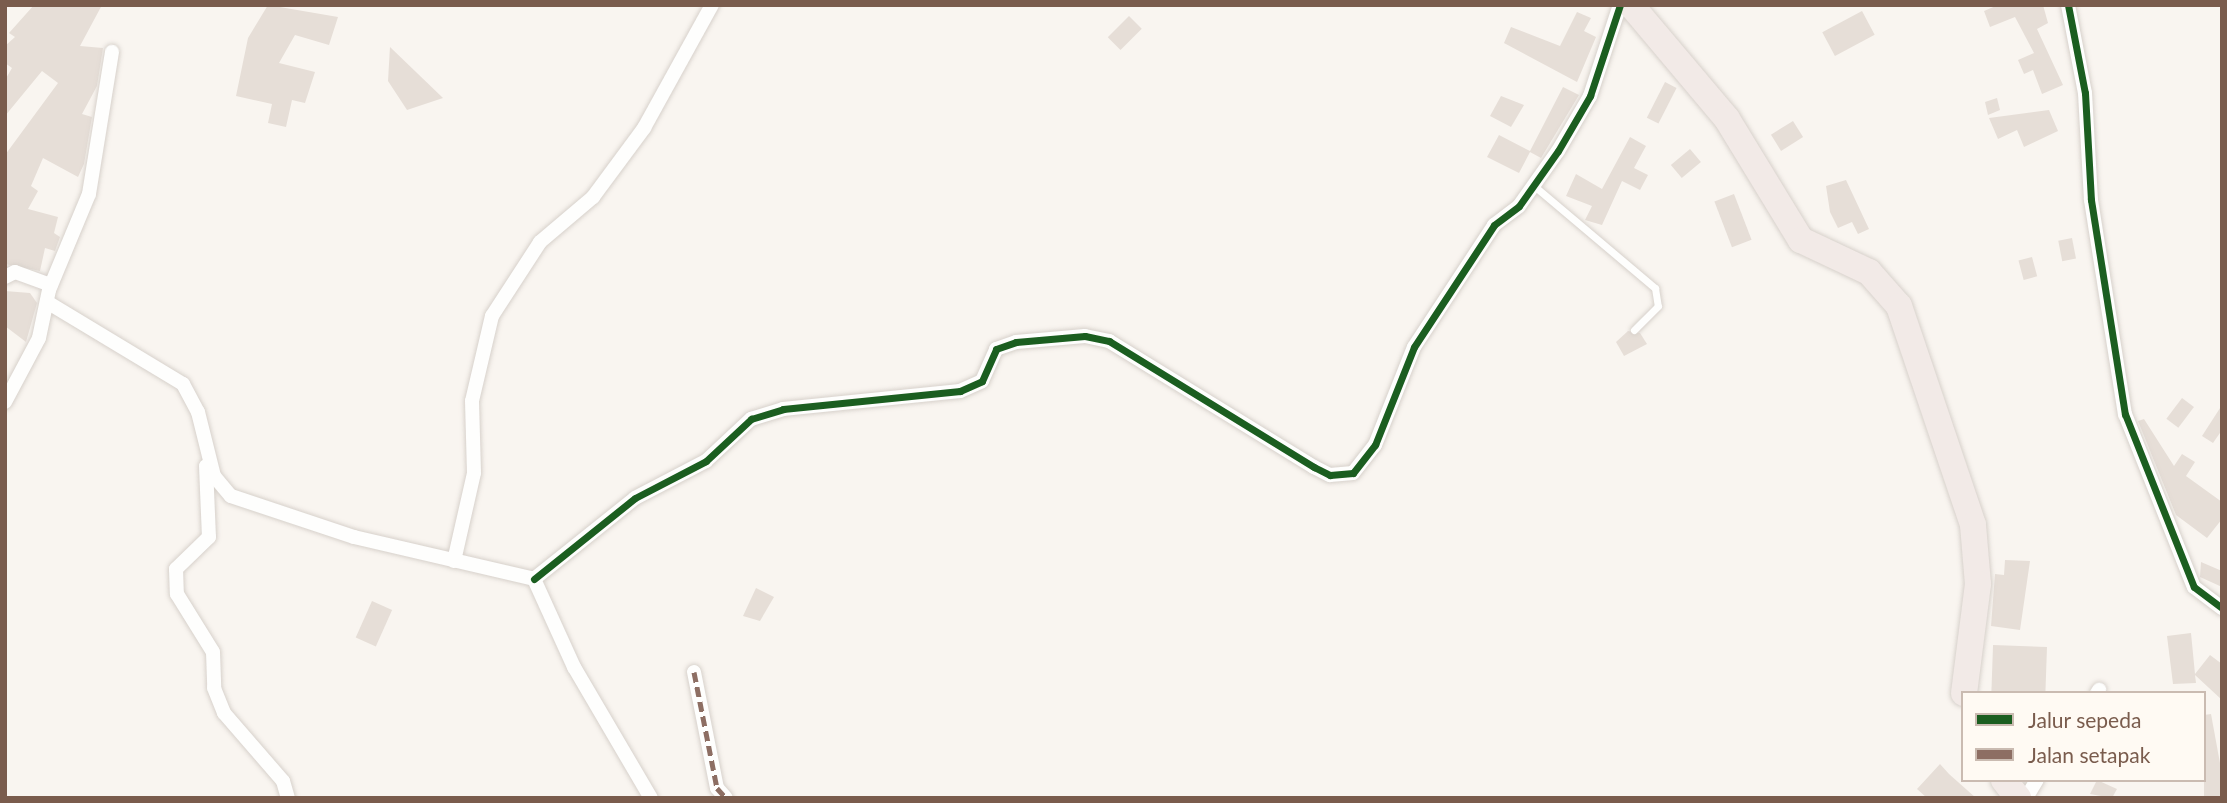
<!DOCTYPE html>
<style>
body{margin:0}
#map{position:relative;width:2227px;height:803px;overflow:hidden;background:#f9f5f0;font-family:Lato,sans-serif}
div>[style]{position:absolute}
.building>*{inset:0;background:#e6ded7;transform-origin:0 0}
.roads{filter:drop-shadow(0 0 2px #d7d1cb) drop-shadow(0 0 2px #d7d1cb)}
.lane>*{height:7px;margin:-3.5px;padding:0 3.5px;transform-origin:3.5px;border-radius:3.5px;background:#fefefd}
.street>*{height:14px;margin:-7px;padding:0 7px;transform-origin:7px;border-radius:7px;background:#fefefd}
.highway>*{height:26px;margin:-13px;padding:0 13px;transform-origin:13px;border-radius:13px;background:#f2eae7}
.quiet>*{height:5px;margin-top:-2.5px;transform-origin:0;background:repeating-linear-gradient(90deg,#8d6e63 0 10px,transparent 0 15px)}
.cycleway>*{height:7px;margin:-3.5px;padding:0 3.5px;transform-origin:3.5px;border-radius:3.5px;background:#1b5e20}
span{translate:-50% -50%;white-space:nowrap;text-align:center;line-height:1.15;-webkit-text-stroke:5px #fffaf3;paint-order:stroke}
.frame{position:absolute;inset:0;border:7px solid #7a5c4d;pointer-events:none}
.legend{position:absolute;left:1961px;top:691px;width:245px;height:91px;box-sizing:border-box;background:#fffaf3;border:2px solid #cabbb1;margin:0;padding:9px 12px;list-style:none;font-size:21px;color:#7a5c4d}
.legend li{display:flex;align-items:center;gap:14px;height:35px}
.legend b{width:35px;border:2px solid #cabbb1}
</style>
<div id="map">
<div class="building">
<i style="clip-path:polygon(34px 5px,102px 5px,80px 46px,103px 48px,97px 86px,82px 114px,92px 117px,84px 164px,78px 177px,43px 158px,31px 186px,38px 191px,28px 209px,58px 217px,54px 233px,60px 237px,55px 251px,45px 248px,40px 271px,5px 264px,5px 155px,58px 83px,42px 71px,5px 116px,5px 80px,12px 68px,5px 63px,5px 46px,15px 37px,9px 33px)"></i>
<i style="clip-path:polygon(268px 5px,338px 17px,329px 45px,295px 35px,279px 63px,315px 72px,305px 103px,292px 100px,286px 127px,268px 123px,272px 104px,236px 96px,248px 38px)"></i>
<i style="clip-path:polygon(1998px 5px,2043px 5px,2048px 23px,2037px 29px,2063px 85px,2042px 94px,2033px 70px,2024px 74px,2018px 60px,2034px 53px,2015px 17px,1990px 27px,1984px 11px)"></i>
<i style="left:1862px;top:11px;width:27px;height:45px;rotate:62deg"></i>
<i style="clip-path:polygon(1577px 12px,1591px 18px,1584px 31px,1596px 37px,1577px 82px,1504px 43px,1511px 27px,1560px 46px)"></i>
<i style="left:1129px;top:16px;width:18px;height:30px;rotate:45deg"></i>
<i style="clip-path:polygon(390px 47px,443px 98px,407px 110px,388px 81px)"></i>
<i style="left:1665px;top:82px;width:13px;height:40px;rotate:27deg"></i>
<i style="clip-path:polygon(1563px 87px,1579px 95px,1541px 158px,1530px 152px,1519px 173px,1487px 157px,1499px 135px,1530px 151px)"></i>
<i style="clip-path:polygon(1501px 96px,1524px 105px,1511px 127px,1490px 116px)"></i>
<i style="clip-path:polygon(1997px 98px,2000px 110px,1988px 115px,1985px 102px)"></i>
<i style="clip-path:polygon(2049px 110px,2058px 131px,2024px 147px,2017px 130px,1998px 139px,1989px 118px)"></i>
<i style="left:1793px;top:121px;width:19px;height:26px;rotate:58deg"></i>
<i style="clip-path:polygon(1630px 137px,1646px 146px,1634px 168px,1648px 175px,1640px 190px,1622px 181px,1602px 225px,1585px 220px,1592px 206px,1566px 196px,1576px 174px,1602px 189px)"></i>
<i style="left:1690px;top:149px;width:17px;height:25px;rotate:50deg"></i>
<i style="clip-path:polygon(1846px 180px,1869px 229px,1858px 234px,1852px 222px,1838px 228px,1830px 212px,1826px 186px)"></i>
<i style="left:1734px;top:194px;width:49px;height:21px;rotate:69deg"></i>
<i style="left:2072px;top:238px;width:21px;height:14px;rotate:79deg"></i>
<i style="left:2032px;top:257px;width:20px;height:14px;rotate:75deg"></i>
<i style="clip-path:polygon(5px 291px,30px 293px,37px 303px,26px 342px,5px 326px)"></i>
<i style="clip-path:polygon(1628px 331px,1640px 333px,1647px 344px,1624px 356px,1616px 342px)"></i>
<i style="left:2182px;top:398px;width:15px;height:26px;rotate:37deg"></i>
<i style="clip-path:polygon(2222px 405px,2222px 430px,2213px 443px,2202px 436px)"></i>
<i style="clip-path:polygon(2144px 419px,2174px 466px,2182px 454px,2195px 462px,2186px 476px,2222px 502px,2222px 519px,2207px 538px,2176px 515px,2138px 421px)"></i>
<i style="clip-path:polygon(2005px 560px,2030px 561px,2020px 630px,1991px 626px,1995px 574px,2004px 575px)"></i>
<i style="clip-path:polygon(2201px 562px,2222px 571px,2222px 587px,2200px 577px)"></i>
<i style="clip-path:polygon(756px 588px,774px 597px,760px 621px,743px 616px)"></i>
<i style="left:372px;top:601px;width:22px;height:40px;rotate:24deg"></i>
<i style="clip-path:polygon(2191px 633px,2195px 674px,2210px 655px,2222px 664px,2222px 700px,2195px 675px,2196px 683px,2173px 684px,2167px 636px)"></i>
<i style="left:2047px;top:647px;width:46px;height:54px;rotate:92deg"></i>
<i style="clip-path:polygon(2211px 714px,2222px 774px,2222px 798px,2204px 798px,2204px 715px)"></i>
<i style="clip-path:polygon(1940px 764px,1949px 774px,1976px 798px,1927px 798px,1917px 789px)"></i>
<i style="clip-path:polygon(2097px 780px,2117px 789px,2112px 798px,2090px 794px)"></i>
</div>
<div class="roads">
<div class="lane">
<i style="left:1533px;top:185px;width:160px;rotate:40.2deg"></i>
<i style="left:1655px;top:288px;width:18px;rotate:81deg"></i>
<i style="left:1658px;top:306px;width:34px;rotate:135deg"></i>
</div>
<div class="street">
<i style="left:2068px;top:5px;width:90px;rotate:79.1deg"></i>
<i style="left:2085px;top:93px;width:107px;rotate:86.8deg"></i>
<i style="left:2091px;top:200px;width:217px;rotate:81deg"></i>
<i style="left:2125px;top:414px;width:186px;rotate:68.3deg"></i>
<i style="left:2194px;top:587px;width:35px;rotate:37deg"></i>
<i style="left:5px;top:277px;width:11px;rotate:-27deg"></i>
<i style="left:15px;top:272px;width:38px;rotate:20deg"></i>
<i style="left:47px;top:302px;width:159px;rotate:31.1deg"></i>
<i style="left:183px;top:384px;width:32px;rotate:62deg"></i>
<i style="left:198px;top:412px;width:66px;rotate:76deg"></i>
<i style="left:214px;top:476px;width:26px;rotate:50deg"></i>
<i style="left:231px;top:496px;width:130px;rotate:18.4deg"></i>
<i style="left:354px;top:537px;width:185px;rotate:13.1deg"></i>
<i style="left:5px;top:402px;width:72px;rotate:-62deg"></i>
<i style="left:39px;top:338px;width:49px;rotate:-78.2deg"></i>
<i style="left:49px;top:290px;width:104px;rotate:-67.4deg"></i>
<i style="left:89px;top:194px;width:144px;rotate:-80.8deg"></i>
<i style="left:206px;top:466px;width:71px;rotate:87.6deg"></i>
<i style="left:209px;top:537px;width:46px;rotate:135.9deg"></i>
<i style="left:176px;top:569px;width:25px;rotate:88deg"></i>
<i style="left:177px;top:594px;width:68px;rotate:58.2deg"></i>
<i style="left:213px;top:652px;width:36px;rotate:88deg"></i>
<i style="left:214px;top:688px;width:27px;rotate:68deg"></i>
<i style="left:224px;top:713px;width:90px;rotate:49.1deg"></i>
<i style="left:283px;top:781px;width:18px;rotate:74deg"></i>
<i style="left:454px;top:561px;width:90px;rotate:-77.2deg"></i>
<i style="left:474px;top:473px;width:72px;rotate:-91.6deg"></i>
<i style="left:472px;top:401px;width:87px;rotate:-76.8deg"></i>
<i style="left:492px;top:316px;width:88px;rotate:-57deg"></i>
<i style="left:540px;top:242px;width:70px;rotate:-40.3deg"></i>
<i style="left:593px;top:197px;width:86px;rotate:-53.5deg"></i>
<i style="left:644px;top:128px;width:141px;rotate:-61.1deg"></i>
<i style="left:534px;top:579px;width:129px;rotate:-38.7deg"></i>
<i style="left:635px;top:498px;width:80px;rotate:-27.5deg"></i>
<i style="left:706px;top:461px;width:62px;rotate:-43deg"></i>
<i style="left:751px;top:419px;width:34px;rotate:-17deg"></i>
<i style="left:783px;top:409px;width:178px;rotate:-5.8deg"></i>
<i style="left:960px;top:391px;width:24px;rotate:-24deg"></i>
<i style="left:982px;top:381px;width:35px;rotate:-66deg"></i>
<i style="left:996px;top:349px;width:21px;rotate:-19deg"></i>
<i style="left:1016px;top:342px;width:69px;rotate:-5deg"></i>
<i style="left:1085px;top:336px;width:25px;rotate:12deg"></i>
<i style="left:1109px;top:341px;width:241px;rotate:31.6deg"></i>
<i style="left:1314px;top:467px;width:18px;rotate:27deg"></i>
<i style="left:1330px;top:475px;width:23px;rotate:-5deg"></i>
<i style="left:1353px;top:473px;width:36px;rotate:-52deg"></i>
<i style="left:1375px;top:445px;width:105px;rotate:-68.3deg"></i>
<i style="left:1414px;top:347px;width:146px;rotate:-56.7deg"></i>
<i style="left:1494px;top:225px;width:31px;rotate:-37deg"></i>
<i style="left:1519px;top:206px;width:67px;rotate:-54.7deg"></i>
<i style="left:1558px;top:151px;width:64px;rotate:-59.8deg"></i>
<i style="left:1590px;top:96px;width:96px;rotate:-71.8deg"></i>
<i style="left:534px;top:579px;width:97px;rotate:65.6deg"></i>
<i style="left:574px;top:667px;width:152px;rotate:59.6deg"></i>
<i style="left:694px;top:672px;width:118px;rotate:78.8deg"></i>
<i style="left:717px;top:788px;width:13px;rotate:48deg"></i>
<i style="left:2097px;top:693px;width:4px;rotate:-56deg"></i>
<i style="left:2026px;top:798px;width:21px;rotate:-59deg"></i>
</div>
<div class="highway">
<i style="left:1631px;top:5px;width:149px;rotate:49.9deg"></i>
<i style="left:1727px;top:119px;width:142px;rotate:58.6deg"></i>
<i style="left:1801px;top:240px;width:75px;rotate:25.2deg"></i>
<i style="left:1869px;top:272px;width:45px;rotate:48.6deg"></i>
<i style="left:1899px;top:306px;width:231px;rotate:71.3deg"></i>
<i style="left:1973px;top:525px;width:59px;rotate:85.2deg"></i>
<i style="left:1978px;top:584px;width:110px;rotate:97.3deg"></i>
<i style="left:2004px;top:780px;width:23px;rotate:52deg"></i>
</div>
</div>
<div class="quiet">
<i style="left:694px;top:672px;width:118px;rotate:78.8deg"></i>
<i style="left:717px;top:788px;width:13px;rotate:48deg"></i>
</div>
<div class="cycleway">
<i style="left:2068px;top:5px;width:90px;rotate:79.1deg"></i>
<i style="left:2085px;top:93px;width:107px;rotate:86.8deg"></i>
<i style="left:2091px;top:200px;width:217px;rotate:81deg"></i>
<i style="left:2125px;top:414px;width:186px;rotate:68.3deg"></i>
<i style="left:2194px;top:587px;width:35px;rotate:37deg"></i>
<i style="left:534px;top:579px;width:129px;rotate:-38.7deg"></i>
<i style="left:635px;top:498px;width:80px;rotate:-27.5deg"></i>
<i style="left:706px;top:461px;width:62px;rotate:-43deg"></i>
<i style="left:751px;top:419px;width:34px;rotate:-17deg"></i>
<i style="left:783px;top:409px;width:178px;rotate:-5.8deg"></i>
<i style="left:960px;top:391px;width:24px;rotate:-24deg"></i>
<i style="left:982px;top:381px;width:35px;rotate:-66deg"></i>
<i style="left:996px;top:349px;width:21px;rotate:-19deg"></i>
<i style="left:1016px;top:342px;width:69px;rotate:-5deg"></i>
<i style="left:1085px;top:336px;width:25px;rotate:12deg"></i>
<i style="left:1109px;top:341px;width:241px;rotate:31.6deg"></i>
<i style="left:1314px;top:467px;width:18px;rotate:27deg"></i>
<i style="left:1330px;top:475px;width:23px;rotate:-5deg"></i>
<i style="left:1353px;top:473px;width:36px;rotate:-52deg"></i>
<i style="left:1375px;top:445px;width:105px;rotate:-68.3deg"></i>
<i style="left:1414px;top:347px;width:146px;rotate:-56.7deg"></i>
<i style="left:1494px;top:225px;width:31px;rotate:-37deg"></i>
<i style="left:1519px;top:206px;width:67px;rotate:-54.7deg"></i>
<i style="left:1558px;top:151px;width:64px;rotate:-59.8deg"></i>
<i style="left:1590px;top:96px;width:96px;rotate:-71.8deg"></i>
</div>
<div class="frame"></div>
<ul class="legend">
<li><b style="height:9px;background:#1b5e20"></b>Jalur sepeda</li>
<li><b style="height:9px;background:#8d6e63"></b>Jalan setapak</li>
</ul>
</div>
